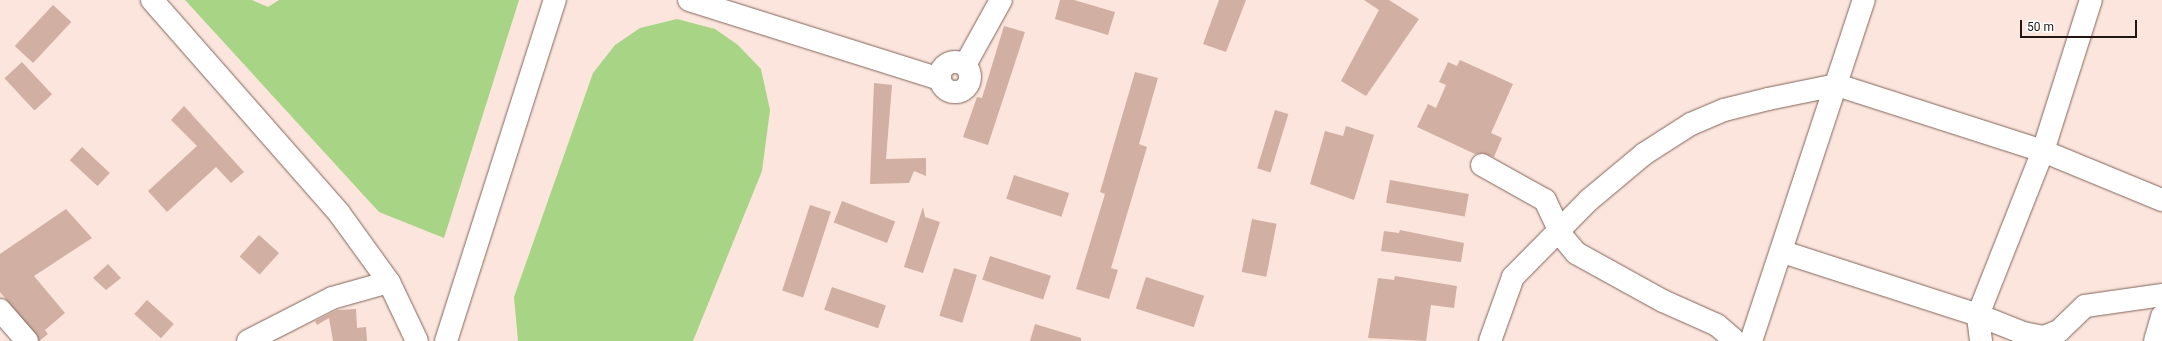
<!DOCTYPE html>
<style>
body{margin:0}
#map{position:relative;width:2162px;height:341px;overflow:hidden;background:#fbe5dd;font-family:Roboto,sans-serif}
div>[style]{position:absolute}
.green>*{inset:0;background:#a8d585}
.building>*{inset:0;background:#d1afa2;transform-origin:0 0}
.roads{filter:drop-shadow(0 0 1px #826458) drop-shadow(0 0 1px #826458)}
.minor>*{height:22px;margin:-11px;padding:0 11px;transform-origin:11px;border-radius:11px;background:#fff}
.minor>.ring{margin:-11px;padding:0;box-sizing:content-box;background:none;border:22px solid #fff;border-radius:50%}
span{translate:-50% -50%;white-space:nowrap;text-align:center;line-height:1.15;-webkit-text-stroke:3px #fff;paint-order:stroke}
.scale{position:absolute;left:2020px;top:20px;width:117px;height:18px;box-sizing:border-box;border:2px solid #231612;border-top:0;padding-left:5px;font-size:12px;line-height:14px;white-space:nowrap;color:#231612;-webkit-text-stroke:3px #fff;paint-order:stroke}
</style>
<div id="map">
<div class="green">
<i style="clip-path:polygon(185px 0,252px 0,268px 7px,279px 0,519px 0,444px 238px,379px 212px)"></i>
<i style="clip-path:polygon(677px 19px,715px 29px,738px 45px,761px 69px,770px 110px,762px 171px,693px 341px,518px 341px,514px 297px,593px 73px,615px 45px,640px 28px)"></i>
</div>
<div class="building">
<i style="clip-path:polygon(1060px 0,1074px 0,1115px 12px,1108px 35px,1055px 19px)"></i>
<i style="clip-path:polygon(1219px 0,1246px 0,1226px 52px,1203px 44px)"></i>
<i style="clip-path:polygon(1364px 0,1389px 0,1419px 19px,1366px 96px,1341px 81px,1379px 10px)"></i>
<i style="left:53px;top:5px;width:25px;height:56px;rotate:43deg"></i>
<i style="clip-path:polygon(1004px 26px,1025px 32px,988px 145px,963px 137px,977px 97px,982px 98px)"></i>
<i style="clip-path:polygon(1460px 60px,1513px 84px,1491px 133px,1502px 138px,1494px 157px,1482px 153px,1475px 154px,1417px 127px,1428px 104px,1436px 108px,1446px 85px,1439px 82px,1448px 62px,1457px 66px)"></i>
<i style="left:22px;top:62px;width:44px;height:24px;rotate:47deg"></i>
<i style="clip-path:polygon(1135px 72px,1158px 78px,1139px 144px,1147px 147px,1111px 268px,1118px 270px,1109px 299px,1076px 289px,1105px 194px,1100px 192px)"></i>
<i style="clip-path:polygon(874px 83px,892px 85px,886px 159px,926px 158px,926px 176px,914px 171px,909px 183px,870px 184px)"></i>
<i style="clip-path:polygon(184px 106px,244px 172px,231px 183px,216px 167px,167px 212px,148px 191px,197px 146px,171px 120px)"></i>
<i style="left:1275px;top:110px;width:14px;height:61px;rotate:17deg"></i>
<i style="clip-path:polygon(1346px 126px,1374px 135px,1354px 200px,1310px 184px,1325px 131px,1343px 136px)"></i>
<i style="left:82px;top:147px;width:38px;height:18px;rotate:43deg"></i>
<i style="left:1014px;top:175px;width:58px;height:25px;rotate:18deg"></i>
<i style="left:1390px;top:180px;width:80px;height:23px;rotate:10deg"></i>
<i style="left:842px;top:201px;width:57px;height:23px;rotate:21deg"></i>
<i style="left:810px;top:205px;width:22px;height:90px;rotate:18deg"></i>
<i style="clip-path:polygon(923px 207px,925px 217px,940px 222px,923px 273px,904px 267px)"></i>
<i style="clip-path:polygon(66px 209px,92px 238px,34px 276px,65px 313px,45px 330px,48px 334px,39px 341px,0 292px,0 254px)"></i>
<i style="left:1252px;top:219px;width:25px;height:54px;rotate:11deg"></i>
<i style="clip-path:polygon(1400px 230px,1464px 243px,1461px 262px,1381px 251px,1384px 231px,1399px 233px)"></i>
<i style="left:259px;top:235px;width:27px;height:29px;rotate:42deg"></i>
<i style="left:990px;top:256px;width:64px;height:25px;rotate:18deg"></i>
<i style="clip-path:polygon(108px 264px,121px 278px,106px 290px,93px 278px)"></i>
<i style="left:954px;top:268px;width:24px;height:50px;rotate:17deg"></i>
<i style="clip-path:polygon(1395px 276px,1457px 286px,1454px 308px,1431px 305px,1426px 341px,1368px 338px,1378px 278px,1394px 280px)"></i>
<i style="left:1146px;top:277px;width:61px;height:33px;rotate:18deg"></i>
<i style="left:832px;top:287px;width:57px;height:24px;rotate:19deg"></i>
<i style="left:147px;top:300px;width:36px;height:19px;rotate:42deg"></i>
<i style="clip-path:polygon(356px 309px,357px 328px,366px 327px,367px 341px,333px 341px,329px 318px,317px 325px,315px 321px,337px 310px)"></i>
<i style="clip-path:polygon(1035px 324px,1081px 338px,1081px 341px,1030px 341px)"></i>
</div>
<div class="roads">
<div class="minor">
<i style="left:152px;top:0;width:283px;rotate:48.7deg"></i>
<i style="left:339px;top:213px;width:85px;rotate:54.1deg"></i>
<i style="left:389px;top:282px;width:65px;rotate:64.6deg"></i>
<i style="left:689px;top:0;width:263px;rotate:17.5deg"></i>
<i class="ring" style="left:940px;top:62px;width:8px;height:8px"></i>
<i style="left:965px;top:65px;width:74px;rotate:-61deg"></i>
<i style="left:1482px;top:165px;width:72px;rotate:29.1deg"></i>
<i style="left:1545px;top:200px;width:38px;rotate:65deg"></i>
<i style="left:1561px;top:235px;width:23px;rotate:50deg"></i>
<i style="left:1576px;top:253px;width:99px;rotate:28.9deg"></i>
<i style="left:1663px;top:301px;width:59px;rotate:24deg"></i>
<i style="left:1717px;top:325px;width:21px;rotate:41deg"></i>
<i style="left:1783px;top:252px;width:205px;rotate:17.9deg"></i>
<i style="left:1978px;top:315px;width:48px;rotate:21.8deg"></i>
<i style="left:2023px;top:333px;width:21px;rotate:11deg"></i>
<i style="left:2044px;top:337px;width:16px;rotate:-22deg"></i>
<i style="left:2059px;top:331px;width:36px;rotate:-44deg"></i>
<i style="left:2085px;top:306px;width:78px;rotate:-8.1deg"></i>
<i style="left:0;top:310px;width:41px;rotate:48.9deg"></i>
<i style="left:248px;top:341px;width:94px;rotate:-27.1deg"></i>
<i style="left:332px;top:298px;width:59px;rotate:-15.7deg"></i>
<i style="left:446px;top:341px;width:358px;rotate:-72.3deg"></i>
<i style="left:1490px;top:341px;width:68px;rotate:-70.2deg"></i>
<i style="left:1513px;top:277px;width:108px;rotate:-45.4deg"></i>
<i style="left:1589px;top:200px;width:72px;rotate:-39.9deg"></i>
<i style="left:1644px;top:154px;width:56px;rotate:-32.6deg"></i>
<i style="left:1691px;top:124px;width:36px;rotate:-23deg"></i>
<i style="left:1724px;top:110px;width:45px;rotate:-14deg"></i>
<i style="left:1768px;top:99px;width:70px;rotate:-11.5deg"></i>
<i style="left:1837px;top:85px;width:216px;rotate:17.8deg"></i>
<i style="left:2043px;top:151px;width:129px;rotate:22.4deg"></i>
<i style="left:1751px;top:341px;width:359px;rotate:-71.7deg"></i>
<i style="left:1981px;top:341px;width:26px;rotate:-97deg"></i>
<i style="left:1978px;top:315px;width:176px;rotate:-68.4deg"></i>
<i style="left:2043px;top:151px;width:158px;rotate:-72.4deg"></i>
<i style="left:2155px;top:341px;width:26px;rotate:-74deg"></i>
</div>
</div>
<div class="scale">50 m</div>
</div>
